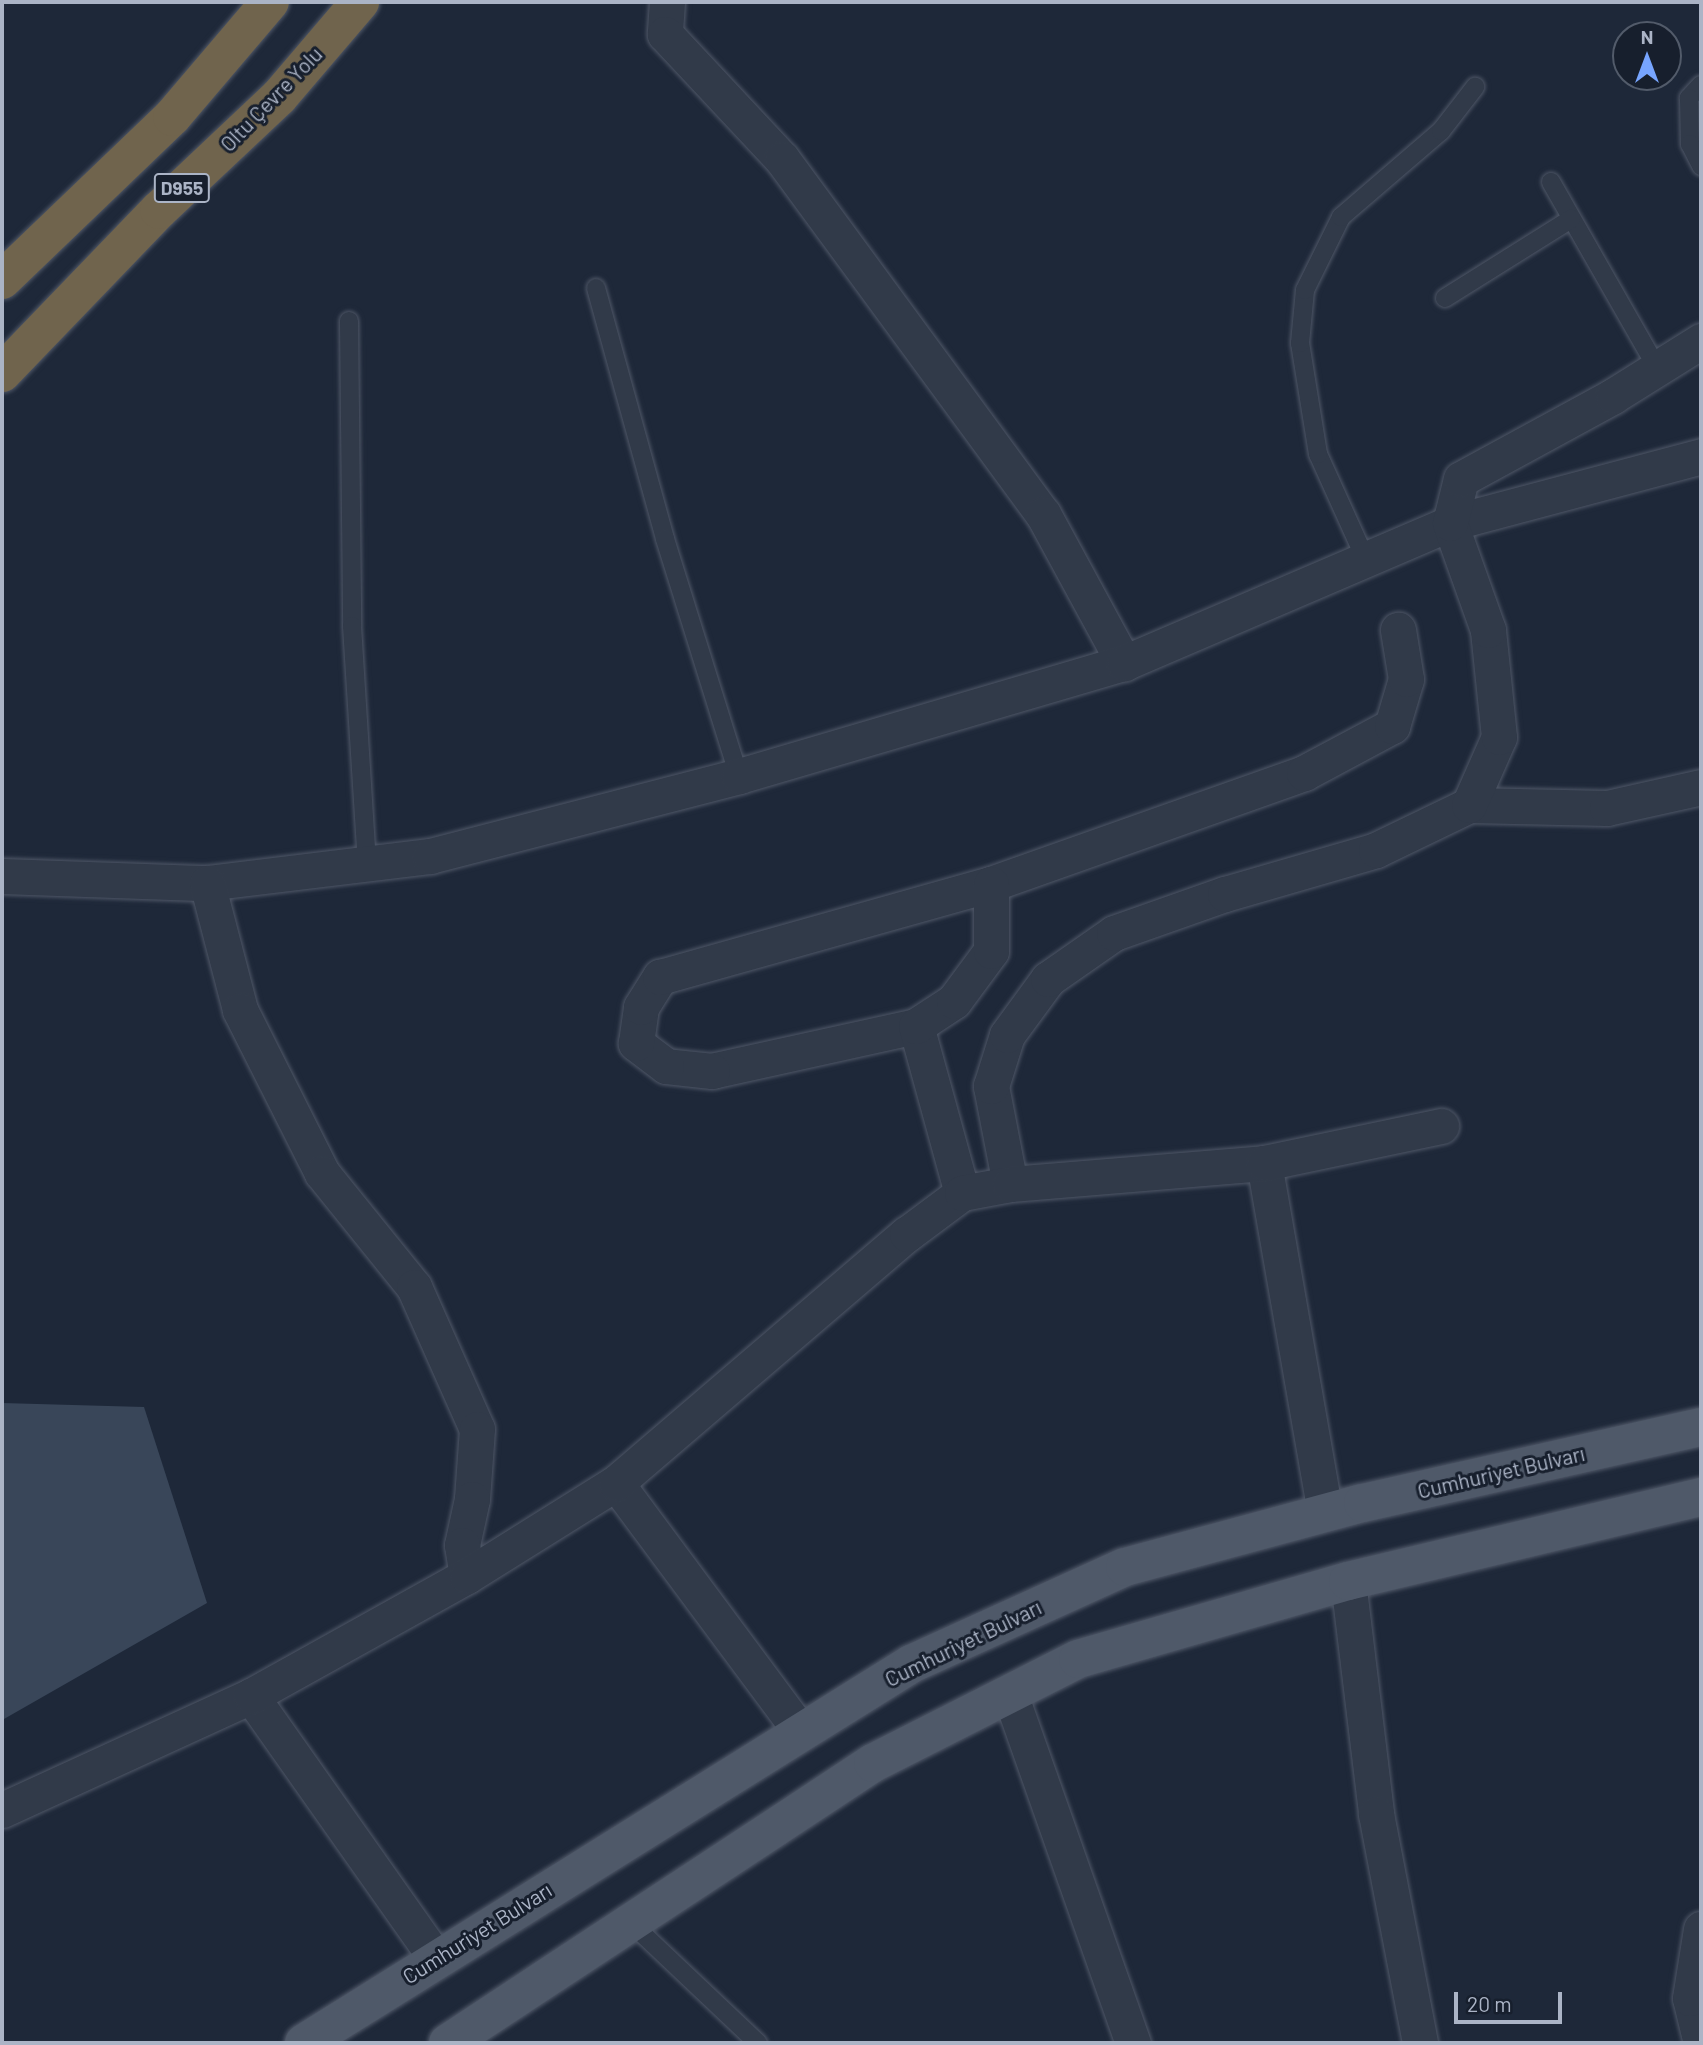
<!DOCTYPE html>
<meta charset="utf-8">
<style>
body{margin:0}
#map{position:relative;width:1703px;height:2045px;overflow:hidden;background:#1e2839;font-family:Barlow,sans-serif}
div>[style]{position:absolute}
.building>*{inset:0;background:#394659}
.roads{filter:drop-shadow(0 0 2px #4f5767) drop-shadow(0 0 2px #4f5767)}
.lane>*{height:18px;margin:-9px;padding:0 9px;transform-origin:9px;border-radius:9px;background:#313a49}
.street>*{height:35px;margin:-17.5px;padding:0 17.5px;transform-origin:17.5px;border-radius:17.5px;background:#313a49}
.primary>*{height:38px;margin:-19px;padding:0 19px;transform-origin:19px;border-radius:19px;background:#4f5969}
.highway>*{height:38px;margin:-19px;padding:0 19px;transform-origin:19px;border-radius:19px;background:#70644d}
span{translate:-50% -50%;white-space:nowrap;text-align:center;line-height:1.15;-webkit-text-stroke:6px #171f2d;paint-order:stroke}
.shield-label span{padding:2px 5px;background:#171f2d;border:2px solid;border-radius:5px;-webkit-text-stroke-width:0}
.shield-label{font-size:19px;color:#abb4c6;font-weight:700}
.street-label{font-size:21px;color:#abb4c6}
.frame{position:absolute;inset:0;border:4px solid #abb4c6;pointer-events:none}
.north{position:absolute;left:1612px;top:21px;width:70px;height:70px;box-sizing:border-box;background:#171f2d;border:2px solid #525b6a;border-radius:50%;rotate:0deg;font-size:19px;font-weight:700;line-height:28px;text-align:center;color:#abb4c6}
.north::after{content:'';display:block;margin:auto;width:24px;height:32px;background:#77a5ff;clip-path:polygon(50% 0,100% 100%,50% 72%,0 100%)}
.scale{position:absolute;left:1454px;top:1992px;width:108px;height:32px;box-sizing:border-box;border:4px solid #abb4c6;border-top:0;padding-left:9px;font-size:21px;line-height:24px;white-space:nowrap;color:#abb4c6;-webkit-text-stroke:5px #171f2d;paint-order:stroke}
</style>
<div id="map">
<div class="building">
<i style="clip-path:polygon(2px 1403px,144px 1407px,207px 1603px,4px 1719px)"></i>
</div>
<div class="roads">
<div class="lane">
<i style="left:1701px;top:85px;width:18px;rotate:133deg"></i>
<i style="left:1689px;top:98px;width:46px;rotate:88.8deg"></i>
<i style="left:1690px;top:144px;width:25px;rotate:63deg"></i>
<i style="left:1551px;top:182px;width:214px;rotate:60.3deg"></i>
<i style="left:596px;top:288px;width:260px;rotate:74.6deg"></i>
<i style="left:665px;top:539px;width:248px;rotate:72.7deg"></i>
<i style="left:1445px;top:298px;width:149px;rotate:-32.1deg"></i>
<i style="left:349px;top:321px;width:305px;rotate:89.4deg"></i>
<i style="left:352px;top:626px;width:238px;rotate:86.4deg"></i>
<i style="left:1365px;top:558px;width:114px;rotate:-114.3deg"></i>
<i style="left:1318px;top:454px;width:112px;rotate:-99.2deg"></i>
<i style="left:1300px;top:343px;width:53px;rotate:-84.6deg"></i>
<i style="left:1305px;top:290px;width:81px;rotate:-63.7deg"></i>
<i style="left:1341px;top:217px;width:132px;rotate:-40.7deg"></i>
<i style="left:1441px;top:131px;width:56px;rotate:-52.3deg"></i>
<i style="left:631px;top:1923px;width:175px;rotate:43.4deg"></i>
</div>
<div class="street">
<i style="left:667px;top:2px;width:32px;rotate:94deg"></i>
<i style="left:665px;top:34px;width:171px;rotate:46.9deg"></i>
<i style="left:782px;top:159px;width:441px;rotate:53.7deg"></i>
<i style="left:1043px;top:514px;width:170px;rotate:61.5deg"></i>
<i style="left:1469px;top:805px;width:138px;rotate:1.2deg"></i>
<i style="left:1607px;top:808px;width:96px;rotate:-12.6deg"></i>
<i style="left:2px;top:876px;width:205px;rotate:2deg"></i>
<i style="left:207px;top:883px;width:225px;rotate:-6.9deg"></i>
<i style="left:430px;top:856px;width:319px;rotate:-14.5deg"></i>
<i style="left:739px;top:776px;width:401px;rotate:-16.4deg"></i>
<i style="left:1124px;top:663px;width:355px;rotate:-23.2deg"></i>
<i style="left:1450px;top:523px;width:260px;rotate:-14.9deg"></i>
<i style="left:207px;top:883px;width:131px;rotate:75.4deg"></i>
<i style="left:240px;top:1010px;width:182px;rotate:63.3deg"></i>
<i style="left:322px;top:1173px;width:146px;rotate:51.1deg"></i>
<i style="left:414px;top:1287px;width:155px;rotate:66.1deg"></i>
<i style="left:477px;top:1429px;width:70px;rotate:94.1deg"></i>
<i style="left:472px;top:1499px;width:47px;rotate:102.3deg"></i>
<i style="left:462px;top:1545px;width:31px;rotate:81deg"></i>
<i style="left:916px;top:1026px;width:209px;rotate:167.6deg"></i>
<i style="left:712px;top:1071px;width:46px;rotate:-173.8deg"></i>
<i style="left:666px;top:1066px;width:38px;rotate:-143deg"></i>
<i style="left:636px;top:1043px;width:36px;rotate:-82deg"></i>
<i style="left:641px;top:1007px;width:36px;rotate:-58deg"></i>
<i style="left:660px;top:977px;width:344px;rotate:-15.7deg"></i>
<i style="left:991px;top:884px;width:332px;rotate:-19.5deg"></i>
<i style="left:1304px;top:773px;width:100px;rotate:-28.1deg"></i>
<i style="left:1392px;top:726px;width:49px;rotate:-73.4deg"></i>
<i style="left:1406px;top:679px;width:50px;rotate:-99.3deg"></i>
<i style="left:1264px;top:1163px;width:355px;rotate:80.1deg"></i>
<i style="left:1010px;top:1184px;width:100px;rotate:-101deg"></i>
<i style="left:991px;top:1086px;width:53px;rotate:-72.6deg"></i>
<i style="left:1007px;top:1035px;width:69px;rotate:-53.8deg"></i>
<i style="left:1048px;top:979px;width:80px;rotate:-34.9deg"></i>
<i style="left:1114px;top:933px;width:118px;rotate:-19.4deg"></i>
<i style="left:1225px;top:894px;width:157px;rotate:-16.2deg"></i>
<i style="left:1376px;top:850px;width:103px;rotate:-25.8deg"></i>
<i style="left:1469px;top:805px;width:74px;rotate:-66.2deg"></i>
<i style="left:1499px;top:737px;width:108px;rotate:-95.9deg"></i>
<i style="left:1488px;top:630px;width:114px;rotate:-109.6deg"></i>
<i style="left:1450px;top:523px;width:45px;rotate:-76deg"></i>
<i style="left:1461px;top:479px;width:173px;rotate:-28.6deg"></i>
<i style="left:1613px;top:396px;width:104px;rotate:-32deg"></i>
<i style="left:962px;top:1193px;width:173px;rotate:-105.4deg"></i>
<i style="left:916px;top:1026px;width:45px;rotate:-33.3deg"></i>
<i style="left:954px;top:1001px;width:62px;rotate:-53.5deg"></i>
<i style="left:991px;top:951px;width:67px;rotate:-90deg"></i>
<i style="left:616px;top:1483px;width:310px;rotate:53.4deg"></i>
<i style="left:1348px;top:1581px;width:235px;rotate:83.1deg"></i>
<i style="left:1376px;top:1814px;width:233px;rotate:79.1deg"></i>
<i style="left:1010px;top:1694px;width:370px;rotate:70.6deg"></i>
<i style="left:251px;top:1696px;width:321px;rotate:54.8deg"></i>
<i style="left:2px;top:1810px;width:274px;rotate:-24.6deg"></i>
<i style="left:251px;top:1696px;width:247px;rotate:-29.1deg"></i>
<i style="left:467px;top:1576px;width:176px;rotate:-32deg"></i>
<i style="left:616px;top:1483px;width:383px;rotate:-40.6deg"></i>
<i style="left:907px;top:1234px;width:69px;rotate:-36.7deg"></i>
<i style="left:962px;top:1193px;width:49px;rotate:-10.6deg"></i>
<i style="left:1010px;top:1184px;width:255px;rotate:-4.7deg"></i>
<i style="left:1264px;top:1163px;width:181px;rotate:-11.8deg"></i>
<i style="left:1701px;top:2043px;width:46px;rotate:-103.7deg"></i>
<i style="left:1690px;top:1998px;width:70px;rotate:-80.9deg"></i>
</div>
<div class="primary">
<i style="left:304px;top:2043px;width:716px;rotate:-31.98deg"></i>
<i style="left:911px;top:1664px;width:235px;rotate:-24.4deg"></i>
<i style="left:1125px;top:1567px;width:246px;rotate:-15.1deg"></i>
<i style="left:1363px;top:1503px;width:346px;rotate:-12.7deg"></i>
<i style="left:448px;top:2043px;width:509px;rotate:-33.38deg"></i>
<i style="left:873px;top:1763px;width:230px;rotate:-26.9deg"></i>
<i style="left:1078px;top:1659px;width:281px;rotate:-16.1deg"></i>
<i style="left:1348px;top:1581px;width:363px;rotate:-13.4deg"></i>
</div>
<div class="highway">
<i style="left:2px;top:280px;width:236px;rotate:-43.8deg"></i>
<i style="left:172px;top:117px;width:151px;rotate:-49.6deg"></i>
<i style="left:2px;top:373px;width:226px;rotate:-46.1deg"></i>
<i style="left:159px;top:210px;width:165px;rotate:-43.3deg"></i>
<i style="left:279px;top:97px;width:125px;rotate:-49.5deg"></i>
</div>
</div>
<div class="shield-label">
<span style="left:182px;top:188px">D955</span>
</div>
<div class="street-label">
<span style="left:271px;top:99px;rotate:-46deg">Oltu Çevre Yolu</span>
<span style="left:1501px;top:1472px;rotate:-13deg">Cumhuriyet Bulvarı</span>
<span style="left:963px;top:1643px;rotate:-26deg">Cumhuriyet Bulvarı</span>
<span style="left:477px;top:1933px;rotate:-32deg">Cumhuriyet Bulvarı</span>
</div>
<div class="frame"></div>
<div class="north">N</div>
<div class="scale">20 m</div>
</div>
